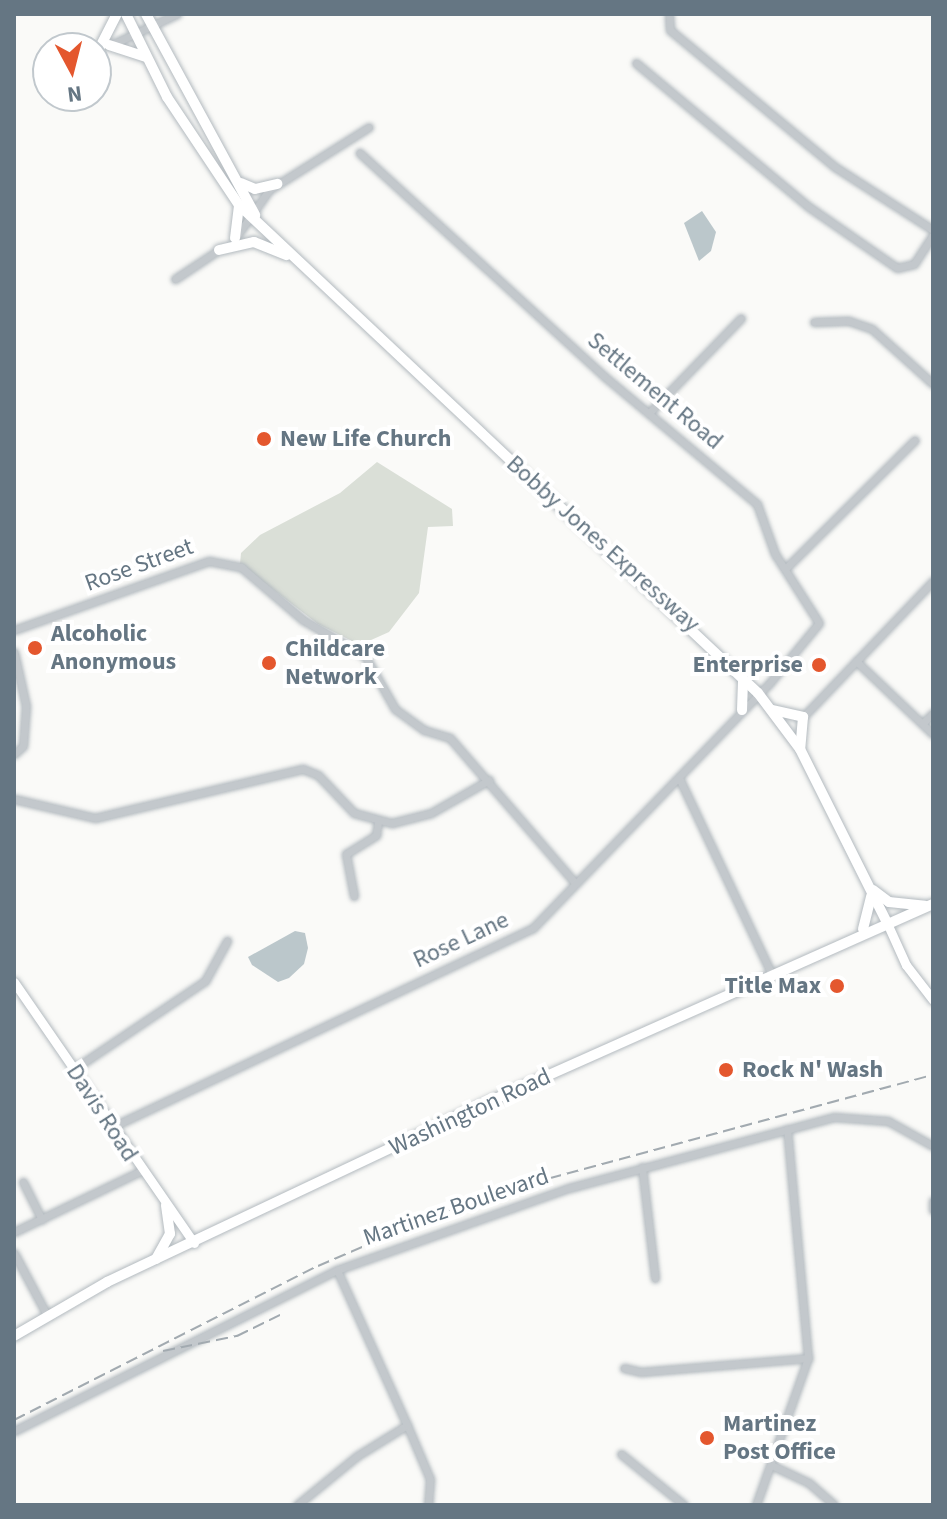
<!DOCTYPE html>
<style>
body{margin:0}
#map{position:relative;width:947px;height:1519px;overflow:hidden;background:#fafaf8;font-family:"Source Sans 3",sans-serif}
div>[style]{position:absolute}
.green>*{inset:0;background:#dadfd7}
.water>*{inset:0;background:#bbc7cb}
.roads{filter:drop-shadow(0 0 2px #b3babf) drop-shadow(0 0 2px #b3babf)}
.street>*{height:7px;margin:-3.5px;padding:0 3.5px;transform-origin:3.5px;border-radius:3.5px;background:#c3c8cc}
.secondary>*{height:9px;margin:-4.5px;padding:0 4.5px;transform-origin:4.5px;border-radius:4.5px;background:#fff}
.primary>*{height:10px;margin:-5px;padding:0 5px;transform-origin:5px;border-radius:5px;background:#fff}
.rail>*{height:2px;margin-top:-1px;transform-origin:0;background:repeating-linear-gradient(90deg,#a2aab0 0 12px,transparent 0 18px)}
.dots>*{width:22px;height:22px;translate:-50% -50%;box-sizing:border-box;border:4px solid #fff;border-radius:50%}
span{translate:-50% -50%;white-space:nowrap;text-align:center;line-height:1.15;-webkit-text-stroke:8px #fff;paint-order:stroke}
.street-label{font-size:24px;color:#657683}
.poi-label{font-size:24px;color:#657683;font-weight:700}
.left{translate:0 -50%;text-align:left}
.right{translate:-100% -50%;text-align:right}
.frame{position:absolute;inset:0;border:16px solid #657683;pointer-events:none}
.north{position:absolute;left:32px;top:32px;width:80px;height:80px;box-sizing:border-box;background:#fff;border:2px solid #c1c8cd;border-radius:50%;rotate:173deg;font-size:22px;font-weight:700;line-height:32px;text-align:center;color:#657683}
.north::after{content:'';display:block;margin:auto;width:28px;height:36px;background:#e4572e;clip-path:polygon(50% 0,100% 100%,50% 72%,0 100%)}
</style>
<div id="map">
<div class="green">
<i style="clip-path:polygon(377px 462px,452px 509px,453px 526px,428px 527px,419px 593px,389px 632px,360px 645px,318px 624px,240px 564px,241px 553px,260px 535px,340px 493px)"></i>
</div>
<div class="water">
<i style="clip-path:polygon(702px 211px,716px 232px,711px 251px,699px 261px,684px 223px)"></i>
<i style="clip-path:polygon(295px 931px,305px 933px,308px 948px,304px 964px,289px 978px,278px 982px,252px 965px,248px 957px)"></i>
</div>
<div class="roads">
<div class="street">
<i style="left:669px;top:15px;width:15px;rotate:86deg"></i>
<i style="left:670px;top:30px;width:214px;rotate:39.7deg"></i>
<i style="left:835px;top:167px;width:117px;rotate:32.7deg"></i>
<i style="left:111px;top:45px;width:73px;rotate:-25.2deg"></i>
<i style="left:636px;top:63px;width:225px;rotate:39.8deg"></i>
<i style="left:809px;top:207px;width:107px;rotate:34.7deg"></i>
<i style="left:897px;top:268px;width:17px;rotate:-13deg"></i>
<i style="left:914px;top:264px;width:35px;rotate:-57deg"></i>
<i style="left:236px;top:237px;width:57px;rotate:-54.9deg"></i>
<i style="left:269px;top:190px;width:118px;rotate:-32.2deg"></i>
<i style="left:175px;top:279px;width:54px;rotate:-33.7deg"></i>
<i style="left:814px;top:322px;width:35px;rotate:-2deg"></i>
<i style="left:849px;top:321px;width:24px;rotate:19deg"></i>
<i style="left:872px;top:329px;width:82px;rotate:42deg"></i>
<i style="left:649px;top:413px;width:132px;rotate:-45.9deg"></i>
<i style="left:787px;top:567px;width:180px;rotate:-44.8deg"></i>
<i style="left:14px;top:630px;width:207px;rotate:-19.5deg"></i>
<i style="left:209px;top:561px;width:33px;rotate:11deg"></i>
<i style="left:241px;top:567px;width:82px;rotate:40.5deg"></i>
<i style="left:303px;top:620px;width:72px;rotate:30.1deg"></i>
<i style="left:365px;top:656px;width:61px;rotate:60.5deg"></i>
<i style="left:395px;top:709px;width:36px;rotate:36deg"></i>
<i style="left:424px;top:730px;width:27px;rotate:17deg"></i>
<i style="left:450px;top:738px;width:191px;rotate:49.2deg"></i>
<i style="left:14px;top:652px;width:55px;rotate:77.5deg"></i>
<i style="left:26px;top:706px;width:40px;rotate:94.3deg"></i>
<i style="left:23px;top:746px;width:12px;rotate:138deg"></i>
<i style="left:856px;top:661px;width:106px;rotate:43.5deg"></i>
<i style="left:803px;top:717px;width:188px;rotate:-46.3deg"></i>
<i style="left:923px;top:723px;width:14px;rotate:-45deg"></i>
<i style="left:679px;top:778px;width:218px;rotate:64.7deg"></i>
<i style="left:14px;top:799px;width:83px;rotate:13.2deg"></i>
<i style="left:95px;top:818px;width:214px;rotate:-13.3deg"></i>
<i style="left:303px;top:769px;width:16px;rotate:22deg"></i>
<i style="left:318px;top:775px;width:52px;rotate:46.5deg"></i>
<i style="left:354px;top:813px;width:39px;rotate:15deg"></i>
<i style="left:392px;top:823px;width:40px;rotate:-14.4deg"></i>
<i style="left:431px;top:813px;width:67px;rotate:-29.6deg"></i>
<i style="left:354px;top:896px;width:43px;rotate:-100.8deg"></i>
<i style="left:346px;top:854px;width:36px;rotate:-32deg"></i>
<i style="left:376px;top:835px;width:12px;rotate:-81deg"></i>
<i style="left:74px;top:1069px;width:158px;rotate:-33.9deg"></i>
<i style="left:205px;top:981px;width:46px;rotate:-61.2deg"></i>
<i style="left:112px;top:1127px;width:466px;rotate:-25.3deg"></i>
<i style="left:533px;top:928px;width:338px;rotate:-46deg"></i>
<i style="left:768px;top:685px;width:80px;rotate:-50.6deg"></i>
<i style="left:819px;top:623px;width:82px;rotate:-122.5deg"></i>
<i style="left:775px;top:554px;width:53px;rotate:-109.8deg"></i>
<i style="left:757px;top:504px;width:199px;rotate:-140.1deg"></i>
<i style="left:604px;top:376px;width:331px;rotate:-137.6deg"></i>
<i style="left:642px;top:1167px;width:112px;rotate:83.3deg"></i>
<i style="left:23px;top:1182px;width:42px;rotate:63.4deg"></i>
<i style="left:933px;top:1201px;width:9px;rotate:90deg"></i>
<i style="left:14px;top:1232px;width:141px;rotate:-25.7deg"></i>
<i style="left:14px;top:1253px;width:72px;rotate:62deg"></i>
<i style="left:624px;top:1368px;width:17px;rotate:13deg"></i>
<i style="left:641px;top:1372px;width:168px;rotate:-4.8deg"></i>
<i style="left:407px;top:1425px;width:59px;rotate:66.9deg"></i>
<i style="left:430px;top:1479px;width:26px;rotate:94deg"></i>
<i style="left:14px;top:1431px;width:361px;rotate:-26.5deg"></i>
<i style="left:337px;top:1270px;width:246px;rotate:-19.5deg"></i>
<i style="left:569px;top:1188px;width:274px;rotate:-15deg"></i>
<i style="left:834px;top:1117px;width:54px;rotate:4.2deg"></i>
<i style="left:888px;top:1121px;width:51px;rotate:29.1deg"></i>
<i style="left:621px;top:1454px;width:81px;rotate:39deg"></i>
<i style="left:771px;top:1465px;width:42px;rotate:25.3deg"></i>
<i style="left:809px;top:1483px;width:33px;rotate:41deg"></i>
<i style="left:297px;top:1505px;width:77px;rotate:-39.2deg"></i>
<i style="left:357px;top:1456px;width:59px;rotate:-31.8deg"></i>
<i style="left:407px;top:1425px;width:170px;rotate:-114.3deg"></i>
<i style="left:756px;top:1505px;width:156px;rotate:-70.5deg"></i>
<i style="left:808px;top:1358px;width:230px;rotate:-95.2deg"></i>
</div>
<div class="secondary">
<i style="left:887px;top:923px;width:46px;rotate:65.7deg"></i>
<i style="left:906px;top:965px;width:44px;rotate:52.4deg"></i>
<i style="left:14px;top:982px;width:317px;rotate:55.4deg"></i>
</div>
<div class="primary">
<i style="left:126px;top:14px;width:93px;rotate:63.7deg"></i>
<i style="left:167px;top:97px;width:130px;rotate:56.3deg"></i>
<i style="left:239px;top:205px;width:712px;rotate:43.24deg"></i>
<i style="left:758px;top:693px;width:70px;rotate:53.1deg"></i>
<i style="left:800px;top:749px;width:195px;rotate:63.4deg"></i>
<i style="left:146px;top:14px;width:229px;rotate:61.5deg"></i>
<i style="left:109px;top:45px;width:38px;rotate:18deg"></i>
<i style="left:99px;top:49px;width:39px;rotate:-63deg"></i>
<i style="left:241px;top:183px;width:15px;rotate:23deg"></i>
<i style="left:255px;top:189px;width:23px;rotate:-13deg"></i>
<i style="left:235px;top:238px;width:33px;rotate:-83deg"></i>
<i style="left:219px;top:250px;width:36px;rotate:-13deg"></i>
<i style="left:254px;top:242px;width:35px;rotate:22deg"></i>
<i style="left:742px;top:710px;width:31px;rotate:-88deg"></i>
<i style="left:773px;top:710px;width:31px;rotate:13deg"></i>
<i style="left:803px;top:717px;width:32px;rotate:95deg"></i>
<i style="left:873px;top:890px;width:20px;rotate:37deg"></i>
<i style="left:889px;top:902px;width:36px;rotate:6deg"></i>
<i style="left:863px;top:929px;width:34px;rotate:-76deg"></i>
<i style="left:156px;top:1259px;width:29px;rotate:-61deg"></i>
<i style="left:170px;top:1234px;width:29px;rotate:-98deg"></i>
<i style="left:14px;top:1336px;width:108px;rotate:-30.1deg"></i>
<i style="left:107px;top:1282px;width:429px;rotate:-25.3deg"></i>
<i style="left:495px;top:1099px;width:479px;rotate:-24deg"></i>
</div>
</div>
<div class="rail">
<i style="left:163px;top:1351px;width:76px;rotate:-11.5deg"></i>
<i style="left:237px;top:1336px;width:48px;rotate:-26deg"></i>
<i style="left:14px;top:1420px;width:341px;rotate:-26.9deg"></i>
<i style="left:318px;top:1266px;width:124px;rotate:-23.3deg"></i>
<i style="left:432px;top:1217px;width:106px;rotate:-18.8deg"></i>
<i style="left:532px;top:1183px;width:415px;rotate:-15.1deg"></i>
</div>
<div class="dots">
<i style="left:264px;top:439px;background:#e4572e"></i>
<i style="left:35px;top:648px;background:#e4572e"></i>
<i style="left:269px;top:663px;background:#e4572e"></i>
<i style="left:819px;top:665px;background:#e4572e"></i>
<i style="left:837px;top:986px;background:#e4572e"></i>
<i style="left:726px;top:1070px;background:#e4572e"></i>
<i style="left:707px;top:1438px;background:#e4572e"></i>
</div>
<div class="street-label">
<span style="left:655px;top:391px;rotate:40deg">Settlement Road</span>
<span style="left:603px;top:544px;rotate:42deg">Bobby Jones Expressway</span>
<span style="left:139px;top:565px;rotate:-20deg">Rose Street</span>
<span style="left:461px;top:940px;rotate:-25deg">Rose Lane</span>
<span style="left:470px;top:1112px;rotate:-25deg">Washington Road</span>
<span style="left:102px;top:1113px;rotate:57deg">Davis Road</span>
<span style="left:456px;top:1207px;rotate:-19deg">Martinez Boulevard</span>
</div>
<div class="poi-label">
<span class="left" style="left:280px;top:439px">New Life Church</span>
<span class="left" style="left:51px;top:648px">Alcoholic<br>Anonymous</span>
<span class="left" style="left:285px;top:663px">Childcare<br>Network</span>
<span class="right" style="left:803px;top:665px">Enterprise</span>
<span class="right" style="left:821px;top:986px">Title Max</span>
<span class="left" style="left:742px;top:1070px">Rock N' Wash</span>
<span class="left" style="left:723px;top:1438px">Martinez<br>Post Office</span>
</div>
<div class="frame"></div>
<div class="north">N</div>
</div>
